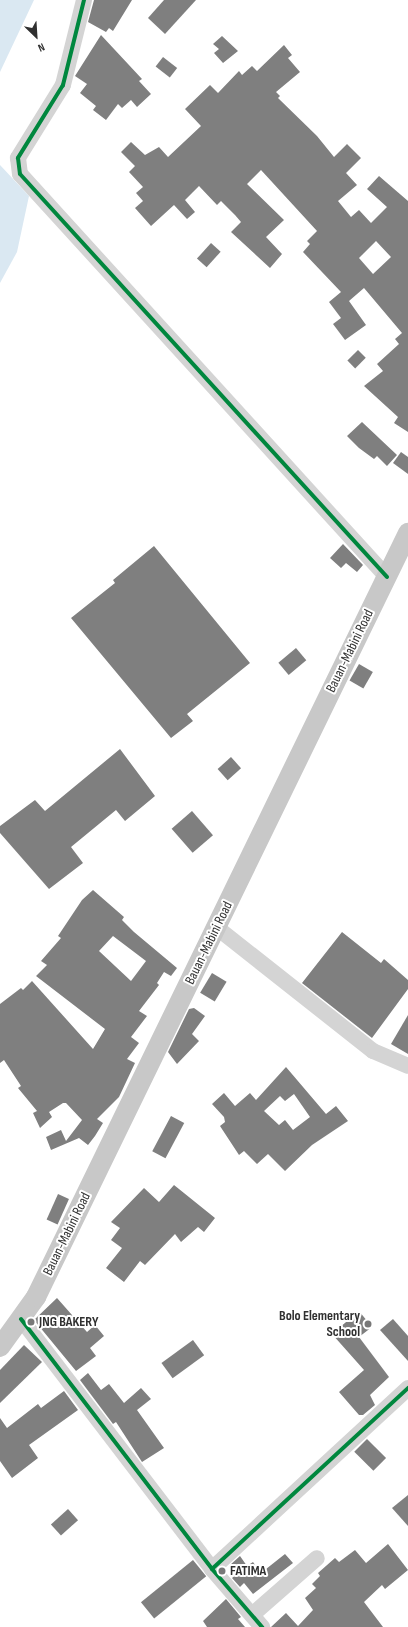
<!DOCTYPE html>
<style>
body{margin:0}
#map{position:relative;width:408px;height:1627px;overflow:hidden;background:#fff;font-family:"Sofia Sans Condensed",sans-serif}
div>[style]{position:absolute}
.water>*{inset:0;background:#dae8f2}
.building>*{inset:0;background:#7f7f7f;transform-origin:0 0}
.minor>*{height:16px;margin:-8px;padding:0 8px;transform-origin:8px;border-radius:8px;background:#d4d4d4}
.major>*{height:20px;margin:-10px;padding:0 10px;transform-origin:10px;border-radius:10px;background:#c8c8c8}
.cycleway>*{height:4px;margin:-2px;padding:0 2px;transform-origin:2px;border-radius:2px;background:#00873e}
.dots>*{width:11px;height:11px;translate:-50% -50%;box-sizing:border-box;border:2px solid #fff;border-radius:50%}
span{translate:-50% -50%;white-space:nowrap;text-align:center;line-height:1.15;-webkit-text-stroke:4px #fff;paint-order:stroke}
.street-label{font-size:14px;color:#303030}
.poi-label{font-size:14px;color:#303030;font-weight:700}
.right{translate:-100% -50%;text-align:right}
.left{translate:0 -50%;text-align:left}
.north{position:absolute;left:16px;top:16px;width:40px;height:40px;-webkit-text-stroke:3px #fff;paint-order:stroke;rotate:155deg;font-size:11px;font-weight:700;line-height:16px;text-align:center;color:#303030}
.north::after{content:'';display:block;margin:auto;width:14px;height:18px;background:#303030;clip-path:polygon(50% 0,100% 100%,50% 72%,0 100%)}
</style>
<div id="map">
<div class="water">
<i style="clip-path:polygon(0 0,34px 0,0 72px)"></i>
<i style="clip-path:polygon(0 165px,29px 196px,17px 252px,0 283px)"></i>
</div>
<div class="building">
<i style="clip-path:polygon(94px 0,132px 0,113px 31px,109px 28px,106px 32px,88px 22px)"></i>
<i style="clip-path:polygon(164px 0,196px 0,165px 34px,148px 18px)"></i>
<i style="clip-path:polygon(101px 35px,142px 79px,139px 81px,151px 94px,137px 107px,131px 100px,122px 108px,118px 104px,106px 120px,93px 110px,96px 106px,80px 93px,87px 84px,75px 76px)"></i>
<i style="clip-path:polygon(222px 36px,238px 51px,223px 63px,214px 53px,219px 49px,213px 44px)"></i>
<i style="clip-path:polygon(evenodd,284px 45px,292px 55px,288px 58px,300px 72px,276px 92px,280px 96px,278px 98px,317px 136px,334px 157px,347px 144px,361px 158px,346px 173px,357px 185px,338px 201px,351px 217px,359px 210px,371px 223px,387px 207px,367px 189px,379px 176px,408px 201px,408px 432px,394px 423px,398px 417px,364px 386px,383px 371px,377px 364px,399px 344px,395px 339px,402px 333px,364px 288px,349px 301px,366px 325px,345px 340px,333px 324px,341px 318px,329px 302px,341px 292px,303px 252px,310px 244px,307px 241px,317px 231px,261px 170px,247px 184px,284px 220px,266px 237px,282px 254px,270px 268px,231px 232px,241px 222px,235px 215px,221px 201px,217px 205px,199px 186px,185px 200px,195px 212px,187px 219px,174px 205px,151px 226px,135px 208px,143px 201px,136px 193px,143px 187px,129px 172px,135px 166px,121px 152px,131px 142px,145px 155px,159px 147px,168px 157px,201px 126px,185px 109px,210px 85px,218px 93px,239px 71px,242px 75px,252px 66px,257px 71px,284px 45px,376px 241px,391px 257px,373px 274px,359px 258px,376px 241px)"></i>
<i style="left:163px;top:57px;width:18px;height:12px;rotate:38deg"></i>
<i style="left:211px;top:243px;width:13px;height:21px;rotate:42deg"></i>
<i style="left:358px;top:350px;width:11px;height:15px;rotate:45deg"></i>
<i style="clip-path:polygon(362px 422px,397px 455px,387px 466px,377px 456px,374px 459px,359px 448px,347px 436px)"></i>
<i style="clip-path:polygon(401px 452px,408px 457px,408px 474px,393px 463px)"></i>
<i style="clip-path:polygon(343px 544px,363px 565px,357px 572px,346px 563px,341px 568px,330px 558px)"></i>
<i style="clip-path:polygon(154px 546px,250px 663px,187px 714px,193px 721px,171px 738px,71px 618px,115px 583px,113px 580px)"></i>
<i style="left:296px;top:648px;width:16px;height:23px;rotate:50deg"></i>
<i style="left:359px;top:664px;width:16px;height:19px;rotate:30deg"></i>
<i style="clip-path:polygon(120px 749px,155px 796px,125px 821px,116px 810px,71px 847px,83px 863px,49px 889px,0 833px,0 826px,35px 800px,45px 811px)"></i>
<i style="left:231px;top:757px;width:15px;height:18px;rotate:48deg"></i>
<i style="left:192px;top:811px;width:32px;height:27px;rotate:49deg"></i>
<i style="clip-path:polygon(evenodd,93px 890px,124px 917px,122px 920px,134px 932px,177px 968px,171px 976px,164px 972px,157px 983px,159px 985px,139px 1011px,147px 1016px,131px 1037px,139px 1043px,127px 1059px,135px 1063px,119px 1097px,97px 1119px,103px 1123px,95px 1136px,88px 1145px,79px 1138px,51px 1150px,46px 1137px,61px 1130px,66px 1141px,82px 1120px,66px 1103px,63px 1103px,49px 1112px,52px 1117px,40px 1128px,33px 1113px,37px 1111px,18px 1088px,21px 1086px,4px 1060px,0 1063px,0 1004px,21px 988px,23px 990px,32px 981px,93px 1049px,105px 1029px,36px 976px,47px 965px,41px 961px,61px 938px,58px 936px,82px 900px,93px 890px,113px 936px,146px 961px,131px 981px,99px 951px,113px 936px)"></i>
<i style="clip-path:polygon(342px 932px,381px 963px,384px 959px,408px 980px,408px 989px,372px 1038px,302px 983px)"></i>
<i style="left:212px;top:973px;width:17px;height:23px;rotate:31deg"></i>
<i style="clip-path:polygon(194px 1008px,205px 1016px,192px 1034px,199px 1041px,177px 1064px,168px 1052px,189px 1009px)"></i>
<i style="clip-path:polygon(408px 1015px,408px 1054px,391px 1044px)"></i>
<i style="clip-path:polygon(evenodd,286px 1067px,326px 1114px,336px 1106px,348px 1121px,312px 1145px,285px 1171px,268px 1154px,257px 1164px,244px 1151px,239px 1155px,220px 1126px,225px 1122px,224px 1117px,212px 1104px,224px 1093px,235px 1106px,250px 1093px,256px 1100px,286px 1067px,294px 1094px,310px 1117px,293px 1130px,285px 1120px,279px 1125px,264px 1111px,280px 1096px,285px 1101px,294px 1094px)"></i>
<i style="left:171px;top:1116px;width:15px;height:40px;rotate:28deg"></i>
<i style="clip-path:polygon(174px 1185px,215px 1218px,204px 1232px,198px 1227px,181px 1242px,175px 1234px,145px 1265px,140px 1261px,124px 1282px,106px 1268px,122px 1248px,111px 1240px,120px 1228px,111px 1222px,144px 1188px,159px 1202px)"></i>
<i style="left:58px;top:1194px;width:12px;height:28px;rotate:24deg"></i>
<i style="clip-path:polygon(57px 1298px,87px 1332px,95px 1325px,104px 1336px,90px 1348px,96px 1356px,76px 1371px,34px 1320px)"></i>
<i style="clip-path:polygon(359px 1311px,372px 1327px,359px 1337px,389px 1377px,370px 1395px,375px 1405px,363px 1415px,359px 1415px,339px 1392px,364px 1370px,332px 1334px)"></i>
<i style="clip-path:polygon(393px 1319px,408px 1336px,408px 1361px,380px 1330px)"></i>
<i style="left:193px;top:1340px;width:19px;height:39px;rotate:54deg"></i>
<i style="clip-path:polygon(24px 1345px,42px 1362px,0 1403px,0 1370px)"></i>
<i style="clip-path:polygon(88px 1373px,101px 1390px,109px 1384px,124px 1403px,141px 1388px,151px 1399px,137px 1410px,164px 1448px,142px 1462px,116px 1422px,113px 1424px,80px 1380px)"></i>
<i style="clip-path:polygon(64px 1391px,78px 1410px,29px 1445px,38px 1458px,12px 1478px,0 1461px,0 1418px,7px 1428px,38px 1404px,41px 1408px)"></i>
<i style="left:367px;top:1439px;width:27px;height:18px;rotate:45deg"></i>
<i style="clip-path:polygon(408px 1495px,408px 1526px,392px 1508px)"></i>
<i style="left:68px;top:1509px;width:15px;height:23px;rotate:48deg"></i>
<i style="clip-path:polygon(388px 1544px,408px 1570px,385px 1589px,382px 1585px,364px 1602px,383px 1627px,271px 1627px,286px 1613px,298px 1626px,313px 1610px,305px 1598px,316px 1588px,312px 1584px,320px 1576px,318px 1573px,335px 1558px,339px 1562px,355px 1550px,366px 1563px)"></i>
<i style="clip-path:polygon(285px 1554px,293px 1563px,253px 1594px,244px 1583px,240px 1587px,232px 1578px,237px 1574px,230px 1565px,240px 1556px,247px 1566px,253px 1562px,261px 1573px)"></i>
<i style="left:193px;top:1560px;width:21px;height:67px;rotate:51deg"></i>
<i style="clip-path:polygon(226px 1599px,241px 1617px,238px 1619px,245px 1627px,207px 1627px,203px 1621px)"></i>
</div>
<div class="minor">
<i style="left:84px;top:0;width:88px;rotate:103.9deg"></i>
<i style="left:63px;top:85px;width:86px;rotate:121.7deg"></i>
<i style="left:18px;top:158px;width:16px;rotate:83deg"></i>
<i style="left:20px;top:174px;width:545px;rotate:47.68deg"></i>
<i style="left:216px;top:927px;width:200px;rotate:38.3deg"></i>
<i style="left:373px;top:1051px;width:38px;rotate:23deg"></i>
<i style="left:21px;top:1319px;width:315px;rotate:52.6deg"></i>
<i style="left:212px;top:1569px;width:77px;rotate:49.2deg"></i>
<i style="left:212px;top:1569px;width:267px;rotate:-42.7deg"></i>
<i style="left:252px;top:1615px;width:86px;rotate:-41.2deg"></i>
</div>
<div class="major">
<i style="left:0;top:1347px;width:62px;rotate:-54.2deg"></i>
<i style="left:36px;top:1297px;width:850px;rotate:-64.04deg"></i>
</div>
<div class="cycleway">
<i style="left:84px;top:0;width:88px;rotate:103.9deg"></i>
<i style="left:63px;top:85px;width:86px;rotate:121.7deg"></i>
<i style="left:18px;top:158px;width:16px;rotate:83deg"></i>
<i style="left:20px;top:174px;width:545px;rotate:47.68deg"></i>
<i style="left:21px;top:1319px;width:315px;rotate:52.6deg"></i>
<i style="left:212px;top:1569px;width:77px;rotate:49.2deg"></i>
<i style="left:212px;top:1569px;width:267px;rotate:-42.7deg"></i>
</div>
<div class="dots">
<i style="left:31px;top:1322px;background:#787878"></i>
<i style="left:368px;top:1324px;background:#787878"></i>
<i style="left:222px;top:1571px;background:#787878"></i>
</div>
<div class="street-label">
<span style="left:350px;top:651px;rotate:-64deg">Bauan-Mabini Road</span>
<span style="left:209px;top:943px;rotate:-64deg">Bauan-Mabini Road</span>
<span style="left:67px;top:1234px;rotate:-64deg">Bauan-Mabini Road</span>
</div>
<div class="poi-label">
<span class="right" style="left:360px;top:1324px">Bolo Elementary<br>School</span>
<span class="left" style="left:39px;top:1322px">JNG BAKERY</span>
<span class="left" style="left:230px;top:1571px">FATIMA</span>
</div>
<div class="north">N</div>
</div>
